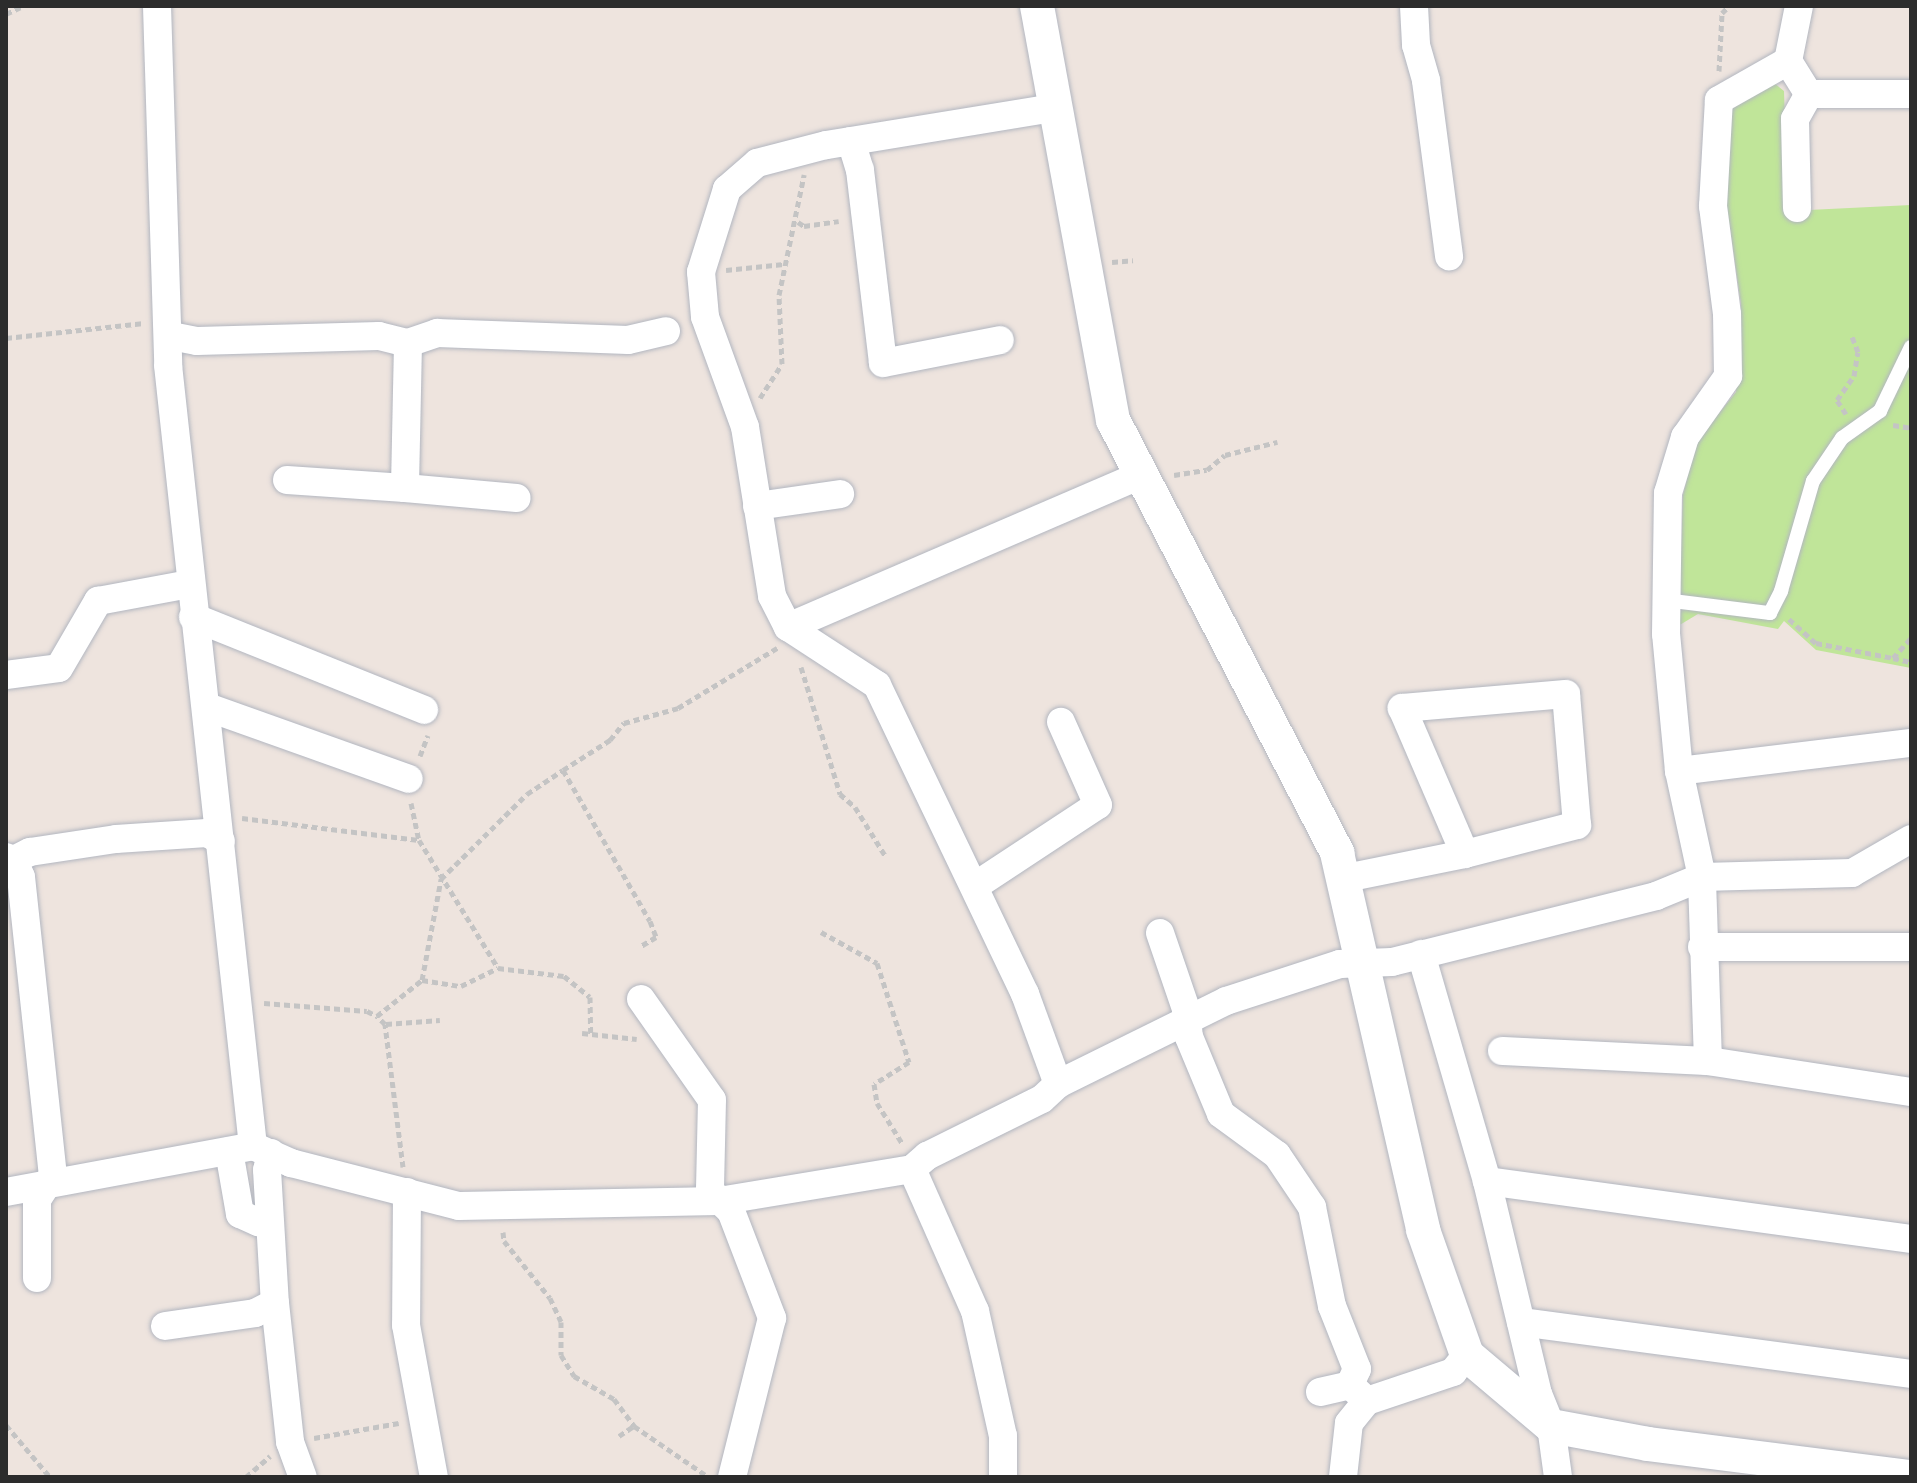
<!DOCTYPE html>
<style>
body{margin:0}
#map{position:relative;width:1917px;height:1483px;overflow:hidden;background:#eee4de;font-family:"Roboto Condensed",sans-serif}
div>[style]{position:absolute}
.green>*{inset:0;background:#c0e599}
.path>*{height:5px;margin-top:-2.5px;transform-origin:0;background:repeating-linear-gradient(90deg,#c4c4c4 0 6px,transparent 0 10px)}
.roads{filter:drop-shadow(0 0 2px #b2b6c0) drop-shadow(0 0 2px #b2b6c0)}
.service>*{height:14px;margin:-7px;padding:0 7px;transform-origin:7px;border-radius:7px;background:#fff}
.minor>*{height:28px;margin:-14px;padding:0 14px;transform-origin:14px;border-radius:14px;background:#fff}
.tertiary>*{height:34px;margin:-17px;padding:0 17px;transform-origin:17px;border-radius:17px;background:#fff}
span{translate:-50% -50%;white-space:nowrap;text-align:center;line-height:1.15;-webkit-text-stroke:6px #fff;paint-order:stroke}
.frame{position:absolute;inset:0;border:8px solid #2c2c2c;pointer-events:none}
</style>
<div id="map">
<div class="green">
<i style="clip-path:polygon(1769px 79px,1784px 91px,1788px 211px,1911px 205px,1911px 668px,1816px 650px,1784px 621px,1778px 629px,1698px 614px,1678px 626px,1683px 495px,1696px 442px,1736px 392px,1741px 304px,1725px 195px,1729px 107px)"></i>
</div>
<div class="path">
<i style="left:6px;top:14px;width:19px;rotate:-25deg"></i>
<i style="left:1719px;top:71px;width:58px;rotate:-87deg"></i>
<i style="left:1722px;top:13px;width:10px;rotate:-45deg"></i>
<i style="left:798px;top:222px;width:7px;rotate:34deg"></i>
<i style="left:804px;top:226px;width:35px;rotate:-8deg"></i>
<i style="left:1112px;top:262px;width:21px;rotate:-5deg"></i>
<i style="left:726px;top:270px;width:58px;rotate:-5.9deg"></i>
<i style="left:6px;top:338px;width:139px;rotate:-6.2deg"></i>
<i style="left:760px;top:398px;width:40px;rotate:-57.1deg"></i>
<i style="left:782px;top:364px;width:69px;rotate:-92.5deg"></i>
<i style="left:779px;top:295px;width:123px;rotate:-78.2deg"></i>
<i style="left:1846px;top:414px;width:17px;rotate:-123deg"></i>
<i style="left:1837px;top:400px;width:29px;rotate:-55deg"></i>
<i style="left:1854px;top:376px;width:24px;rotate:-81deg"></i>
<i style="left:1858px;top:352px;width:17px;rotate:-111deg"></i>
<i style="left:1893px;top:425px;width:18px;rotate:9deg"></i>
<i style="left:1174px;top:475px;width:33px;rotate:-9deg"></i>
<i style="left:1207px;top:470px;width:23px;rotate:-40deg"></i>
<i style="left:1225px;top:455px;width:54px;rotate:-14deg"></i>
<i style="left:1789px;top:619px;width:36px;rotate:42deg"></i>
<i style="left:1816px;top:643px;width:78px;rotate:11deg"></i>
<i style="left:1893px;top:658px;width:27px;rotate:-48deg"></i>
<i style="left:1893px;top:658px;width:18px;rotate:13deg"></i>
<i style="left:801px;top:667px;width:133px;rotate:72.9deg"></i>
<i style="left:840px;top:794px;width:20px;rotate:41deg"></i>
<i style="left:855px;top:807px;width:59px;rotate:58.2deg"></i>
<i style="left:420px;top:756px;width:22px;rotate:-69deg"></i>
<i style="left:563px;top:770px;width:56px;rotate:-32.6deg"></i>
<i style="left:610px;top:740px;width:22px;rotate:-51deg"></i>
<i style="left:624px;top:723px;width:56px;rotate:-15.5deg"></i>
<i style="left:678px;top:708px;width:116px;rotate:-31.2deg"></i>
<i style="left:411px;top:803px;width:38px;rotate:78deg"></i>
<i style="left:419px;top:840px;width:150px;rotate:58.3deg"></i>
<i style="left:498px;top:968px;width:66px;rotate:6.9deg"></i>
<i style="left:564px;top:976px;width:33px;rotate:39deg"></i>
<i style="left:590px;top:997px;width:39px;rotate:89deg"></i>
<i style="left:242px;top:818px;width:178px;rotate:7.1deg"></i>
<i style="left:821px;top:932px;width:64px;rotate:29deg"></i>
<i style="left:877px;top:963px;width:104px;rotate:72.1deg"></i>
<i style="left:909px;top:1062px;width:41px;rotate:147.8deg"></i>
<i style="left:874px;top:1084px;width:19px;rotate:81deg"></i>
<i style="left:877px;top:1103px;width:47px;rotate:58deg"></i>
<i style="left:422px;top:980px;width:103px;rotate:-79.3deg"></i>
<i style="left:441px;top:879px;width:121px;rotate:-44.7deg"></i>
<i style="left:527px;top:794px;width:43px;rotate:-33.7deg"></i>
<i style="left:563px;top:770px;width:174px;rotate:60.1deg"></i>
<i style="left:650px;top:921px;width:17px;rotate:69deg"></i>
<i style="left:656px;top:937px;width:17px;rotate:149deg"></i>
<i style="left:264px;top:1003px;width:103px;rotate:4.4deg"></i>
<i style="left:367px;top:1011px;width:11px;rotate:27deg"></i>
<i style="left:386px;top:1024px;width:54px;rotate:-4.2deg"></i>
<i style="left:582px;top:1033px;width:55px;rotate:6.2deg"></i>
<i style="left:403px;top:1167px;width:144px;rotate:-97.2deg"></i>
<i style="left:385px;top:1024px;width:11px;rotate:-135deg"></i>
<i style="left:377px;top:1016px;width:58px;rotate:-38.7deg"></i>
<i style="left:422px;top:980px;width:39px;rotate:9deg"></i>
<i style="left:461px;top:986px;width:41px;rotate:-25.9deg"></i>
<i style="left:503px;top:1232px;width:9px;rotate:84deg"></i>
<i style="left:504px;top:1241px;width:73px;rotate:51.1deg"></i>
<i style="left:550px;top:1298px;width:26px;rotate:65deg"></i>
<i style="left:561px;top:1322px;width:33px;rotate:90deg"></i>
<i style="left:561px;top:1355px;width:25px;rotate:58deg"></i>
<i style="left:574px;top:1376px;width:46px;rotate:29.9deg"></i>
<i style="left:614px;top:1399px;width:34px;rotate:53deg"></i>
<i style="left:6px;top:1425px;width:68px;rotate:49.8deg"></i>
<i style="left:619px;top:1436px;width:18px;rotate:-34deg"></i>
<i style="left:634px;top:1426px;width:88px;rotate:34.4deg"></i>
<i style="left:314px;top:1438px;width:86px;rotate:-10deg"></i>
<i style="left:246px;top:1477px;width:32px;rotate:-41deg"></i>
</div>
<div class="roads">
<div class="service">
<i style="left:1665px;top:600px;width:106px;rotate:7.1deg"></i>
<i style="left:1770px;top:613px;width:25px;rotate:-63deg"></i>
<i style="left:1781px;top:591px;width:115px;rotate:-73.8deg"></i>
<i style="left:1813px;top:481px;width:52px;rotate:-56deg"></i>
<i style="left:1842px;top:438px;width:47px;rotate:-35.4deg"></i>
<i style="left:1880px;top:411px;width:71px;rotate:-64.2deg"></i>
</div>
<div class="minor">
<i style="left:157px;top:6px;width:359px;rotate:88.2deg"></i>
<i style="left:168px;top:365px;width:786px;rotate:83.79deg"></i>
<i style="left:1414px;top:6px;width:39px;rotate:87deg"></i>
<i style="left:1416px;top:45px;width:37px;rotate:74deg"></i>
<i style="left:1426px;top:81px;width:177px;rotate:82.5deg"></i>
<i style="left:1799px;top:6px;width:56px;rotate:101.3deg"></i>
<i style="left:1788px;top:61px;width:39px;rotate:58deg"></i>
<i style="left:1809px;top:94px;width:102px"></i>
<i style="left:1053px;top:108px;width:230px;rotate:170.7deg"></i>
<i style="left:826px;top:145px;width:71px;rotate:165.4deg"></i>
<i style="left:757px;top:163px;width:40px;rotate:139deg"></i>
<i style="left:727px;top:189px;width:87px;rotate:107.4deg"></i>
<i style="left:701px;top:272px;width:45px;rotate:84.9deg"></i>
<i style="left:705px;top:317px;width:117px;rotate:70deg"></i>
<i style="left:745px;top:427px;width:171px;rotate:80.9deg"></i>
<i style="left:772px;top:596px;width:35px;rotate:63deg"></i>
<i style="left:788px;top:627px;width:106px;rotate:33.1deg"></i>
<i style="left:877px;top:685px;width:343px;rotate:64.4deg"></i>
<i style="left:1025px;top:994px;width:96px;rotate:69.9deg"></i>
<i style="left:851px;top:141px;width:30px;rotate:73deg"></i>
<i style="left:860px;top:170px;width:194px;rotate:83.2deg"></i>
<i style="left:883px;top:363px;width:119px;rotate:-11.1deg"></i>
<i style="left:1797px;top:208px;width:89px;rotate:-91.3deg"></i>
<i style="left:1795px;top:119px;width:29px;rotate:-61deg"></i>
<i style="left:171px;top:336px;width:26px;rotate:11deg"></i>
<i style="left:197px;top:341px;width:182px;rotate:-1.6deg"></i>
<i style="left:379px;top:336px;width:30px;rotate:14deg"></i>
<i style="left:408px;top:343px;width:31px;rotate:-19deg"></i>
<i style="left:437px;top:333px;width:191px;rotate:2.1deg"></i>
<i style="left:628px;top:340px;width:39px;rotate:-13deg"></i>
<i style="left:408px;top:343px;width:145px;rotate:91.2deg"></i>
<i style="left:405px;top:488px;width:112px;rotate:5.1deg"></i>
<i style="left:287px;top:480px;width:118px;rotate:3.9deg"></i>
<i style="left:757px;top:506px;width:84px;rotate:-8.2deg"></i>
<i style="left:193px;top:617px;width:249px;rotate:21.9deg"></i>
<i style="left:788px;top:627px;width:381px;rotate:-23.3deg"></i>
<i style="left:6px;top:675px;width:53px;rotate:-7.5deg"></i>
<i style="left:59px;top:668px;width:78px;rotate:-59.8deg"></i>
<i style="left:98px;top:601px;width:93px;rotate:-10.6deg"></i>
<i style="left:207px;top:707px;width:214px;rotate:19.6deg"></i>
<i style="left:1679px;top:771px;width:234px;rotate:-6.9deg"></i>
<i style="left:6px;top:857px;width:9px;rotate:21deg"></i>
<i style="left:14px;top:860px;width:18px;rotate:68deg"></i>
<i style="left:21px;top:877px;width:300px;rotate:83.9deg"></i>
<i style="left:53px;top:1175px;width:30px;rotate:123deg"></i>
<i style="left:37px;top:1200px;width:78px;rotate:90deg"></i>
<i style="left:14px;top:860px;width:18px;rotate:-27deg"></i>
<i style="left:30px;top:852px;width:87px;rotate:-8.6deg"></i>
<i style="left:116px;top:839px;width:91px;rotate:-3.8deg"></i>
<i style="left:207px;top:833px;width:16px;rotate:30deg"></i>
<i style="left:1346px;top:878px;width:121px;rotate:-11.4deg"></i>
<i style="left:1465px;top:854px;width:116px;rotate:-14.5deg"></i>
<i style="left:1577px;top:825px;width:131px;rotate:-94.8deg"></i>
<i style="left:1566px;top:694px;width:165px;rotate:175.1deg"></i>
<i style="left:1402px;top:708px;width:159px;rotate:66.7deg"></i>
<i style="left:975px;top:886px;width:147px;rotate:-33.4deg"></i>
<i style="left:1098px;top:805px;width:91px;rotate:-114deg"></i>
<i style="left:1160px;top:933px;width:80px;rotate:71.1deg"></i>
<i style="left:1186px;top:1009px;width:28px;rotate:84deg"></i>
<i style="left:1189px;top:1037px;width:83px;rotate:67.4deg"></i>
<i style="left:1221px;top:1114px;width:69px;rotate:36.2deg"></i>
<i style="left:1277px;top:1155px;width:63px;rotate:56.1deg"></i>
<i style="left:1312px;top:1207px;width:101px;rotate:78.6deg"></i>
<i style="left:1332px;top:1306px;width:68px;rotate:68.4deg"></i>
<i style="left:1357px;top:1369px;width:17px;rotate:114deg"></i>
<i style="left:1702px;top:947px;width:209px"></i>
<i style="left:1421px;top:954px;width:236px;rotate:73.8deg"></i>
<i style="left:641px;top:999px;width:123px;rotate:54.9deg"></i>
<i style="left:712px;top:1100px;width:91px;rotate:91.3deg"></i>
<i style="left:710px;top:1191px;width:29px;rotate:44deg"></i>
<i style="left:731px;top:1211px;width:115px;rotate:69deg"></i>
<i style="left:772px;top:1318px;width:164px;rotate:104.1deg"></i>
<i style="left:1502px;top:1051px;width:206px;rotate:2.8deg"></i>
<i style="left:1708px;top:1061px;width:184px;rotate:-91.9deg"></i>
<i style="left:1702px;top:877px;width:150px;rotate:-1.5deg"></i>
<i style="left:1852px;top:873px;width:68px;rotate:-30deg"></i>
<i style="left:1708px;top:1061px;width:205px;rotate:8.7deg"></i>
<i style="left:229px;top:1151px;width:64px;rotate:80.1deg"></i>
<i style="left:240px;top:1214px;width:20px;rotate:24deg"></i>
<i style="left:258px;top:1222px;width:10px;rotate:-11deg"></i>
<i style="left:271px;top:1153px;width:17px;rotate:103deg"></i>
<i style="left:267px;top:1170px;width:133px;rotate:86.6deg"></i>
<i style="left:912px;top:1169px;width:155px;rotate:66.1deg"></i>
<i style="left:975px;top:1311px;width:128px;rotate:77.4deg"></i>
<i style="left:1003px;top:1436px;width:41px;rotate:90deg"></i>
<i style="left:6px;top:1192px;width:251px;rotate:-10.5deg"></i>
<i style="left:253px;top:1146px;width:42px;rotate:24.1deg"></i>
<i style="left:291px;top:1163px;width:173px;rotate:14.4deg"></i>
<i style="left:459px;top:1206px;width:260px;rotate:-1.1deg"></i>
<i style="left:719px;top:1201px;width:196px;rotate:-9.4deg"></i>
<i style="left:912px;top:1169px;width:20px;rotate:-41deg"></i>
<i style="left:927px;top:1156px;width:128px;rotate:-26.4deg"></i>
<i style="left:1042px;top:1099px;width:22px;rotate:-43deg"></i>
<i style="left:1058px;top:1084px;width:187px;rotate:-26.3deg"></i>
<i style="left:1226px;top:1001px;width:120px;rotate:-18deg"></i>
<i style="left:1340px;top:964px;width:52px;rotate:-2.2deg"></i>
<i style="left:1392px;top:962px;width:272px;rotate:-14deg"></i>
<i style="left:1656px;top:896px;width:50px;rotate:-22.4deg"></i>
<i style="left:1702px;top:877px;width:108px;rotate:-102.2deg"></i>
<i style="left:1679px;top:771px;width:138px;rotate:-95.4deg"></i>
<i style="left:1666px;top:634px;width:141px;rotate:-89.2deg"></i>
<i style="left:1668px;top:493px;width:59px;rotate:-73.1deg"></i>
<i style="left:1685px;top:437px;width:75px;rotate:-54.8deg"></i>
<i style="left:1728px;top:376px;width:62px;rotate:-90.9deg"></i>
<i style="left:1727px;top:314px;width:109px;rotate:-97.4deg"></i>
<i style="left:1713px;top:206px;width:106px;rotate:-86.8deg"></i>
<i style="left:1719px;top:100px;width:79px;rotate:-29.5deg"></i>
<i style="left:407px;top:1192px;width:133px;rotate:90.4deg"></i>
<i style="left:406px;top:1325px;width:155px;rotate:79.6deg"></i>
<i style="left:1521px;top:1322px;width:393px;rotate:7.6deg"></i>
<i style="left:165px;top:1326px;width:91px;rotate:-8.2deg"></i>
<i style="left:255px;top:1313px;width:22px;rotate:-27deg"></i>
<i style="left:275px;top:1303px;width:140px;rotate:83.8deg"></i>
<i style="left:290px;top:1442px;width:37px;rotate:70deg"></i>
<i style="left:1320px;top:1392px;width:31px;rotate:-13deg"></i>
<i style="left:1350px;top:1385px;width:19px;rotate:43deg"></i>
<i style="left:1343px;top:1477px;width:54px;rotate:-83.7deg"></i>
<i style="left:1349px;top:1423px;width:28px;rotate:-51deg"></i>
<i style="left:1367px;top:1401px;width:91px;rotate:-18.6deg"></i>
<i style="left:1453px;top:1372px;width:22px;rotate:-51deg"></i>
<i style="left:1558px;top:1477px;width:51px;rotate:-97.8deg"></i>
<i style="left:1551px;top:1426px;width:35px;rotate:-112deg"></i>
<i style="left:1538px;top:1394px;width:219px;rotate:-103.5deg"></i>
<i style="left:1487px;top:1181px;width:428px;rotate:7.8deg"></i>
</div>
<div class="tertiary">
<i style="left:1037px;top:6px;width:421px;rotate:79.6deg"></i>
<i style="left:1113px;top:420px;width:488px;rotate:62.6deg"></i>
<i style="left:1337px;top:853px;width:387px;rotate:77.1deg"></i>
<i style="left:1423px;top:1230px;width:133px;rotate:70.6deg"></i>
<i style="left:1467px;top:1355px;width:110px;rotate:40.2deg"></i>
<i style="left:1551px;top:1426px;width:99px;rotate:10.5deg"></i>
<i style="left:1648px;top:1444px;width:265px;rotate:7.2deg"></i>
</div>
</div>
<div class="frame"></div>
</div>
